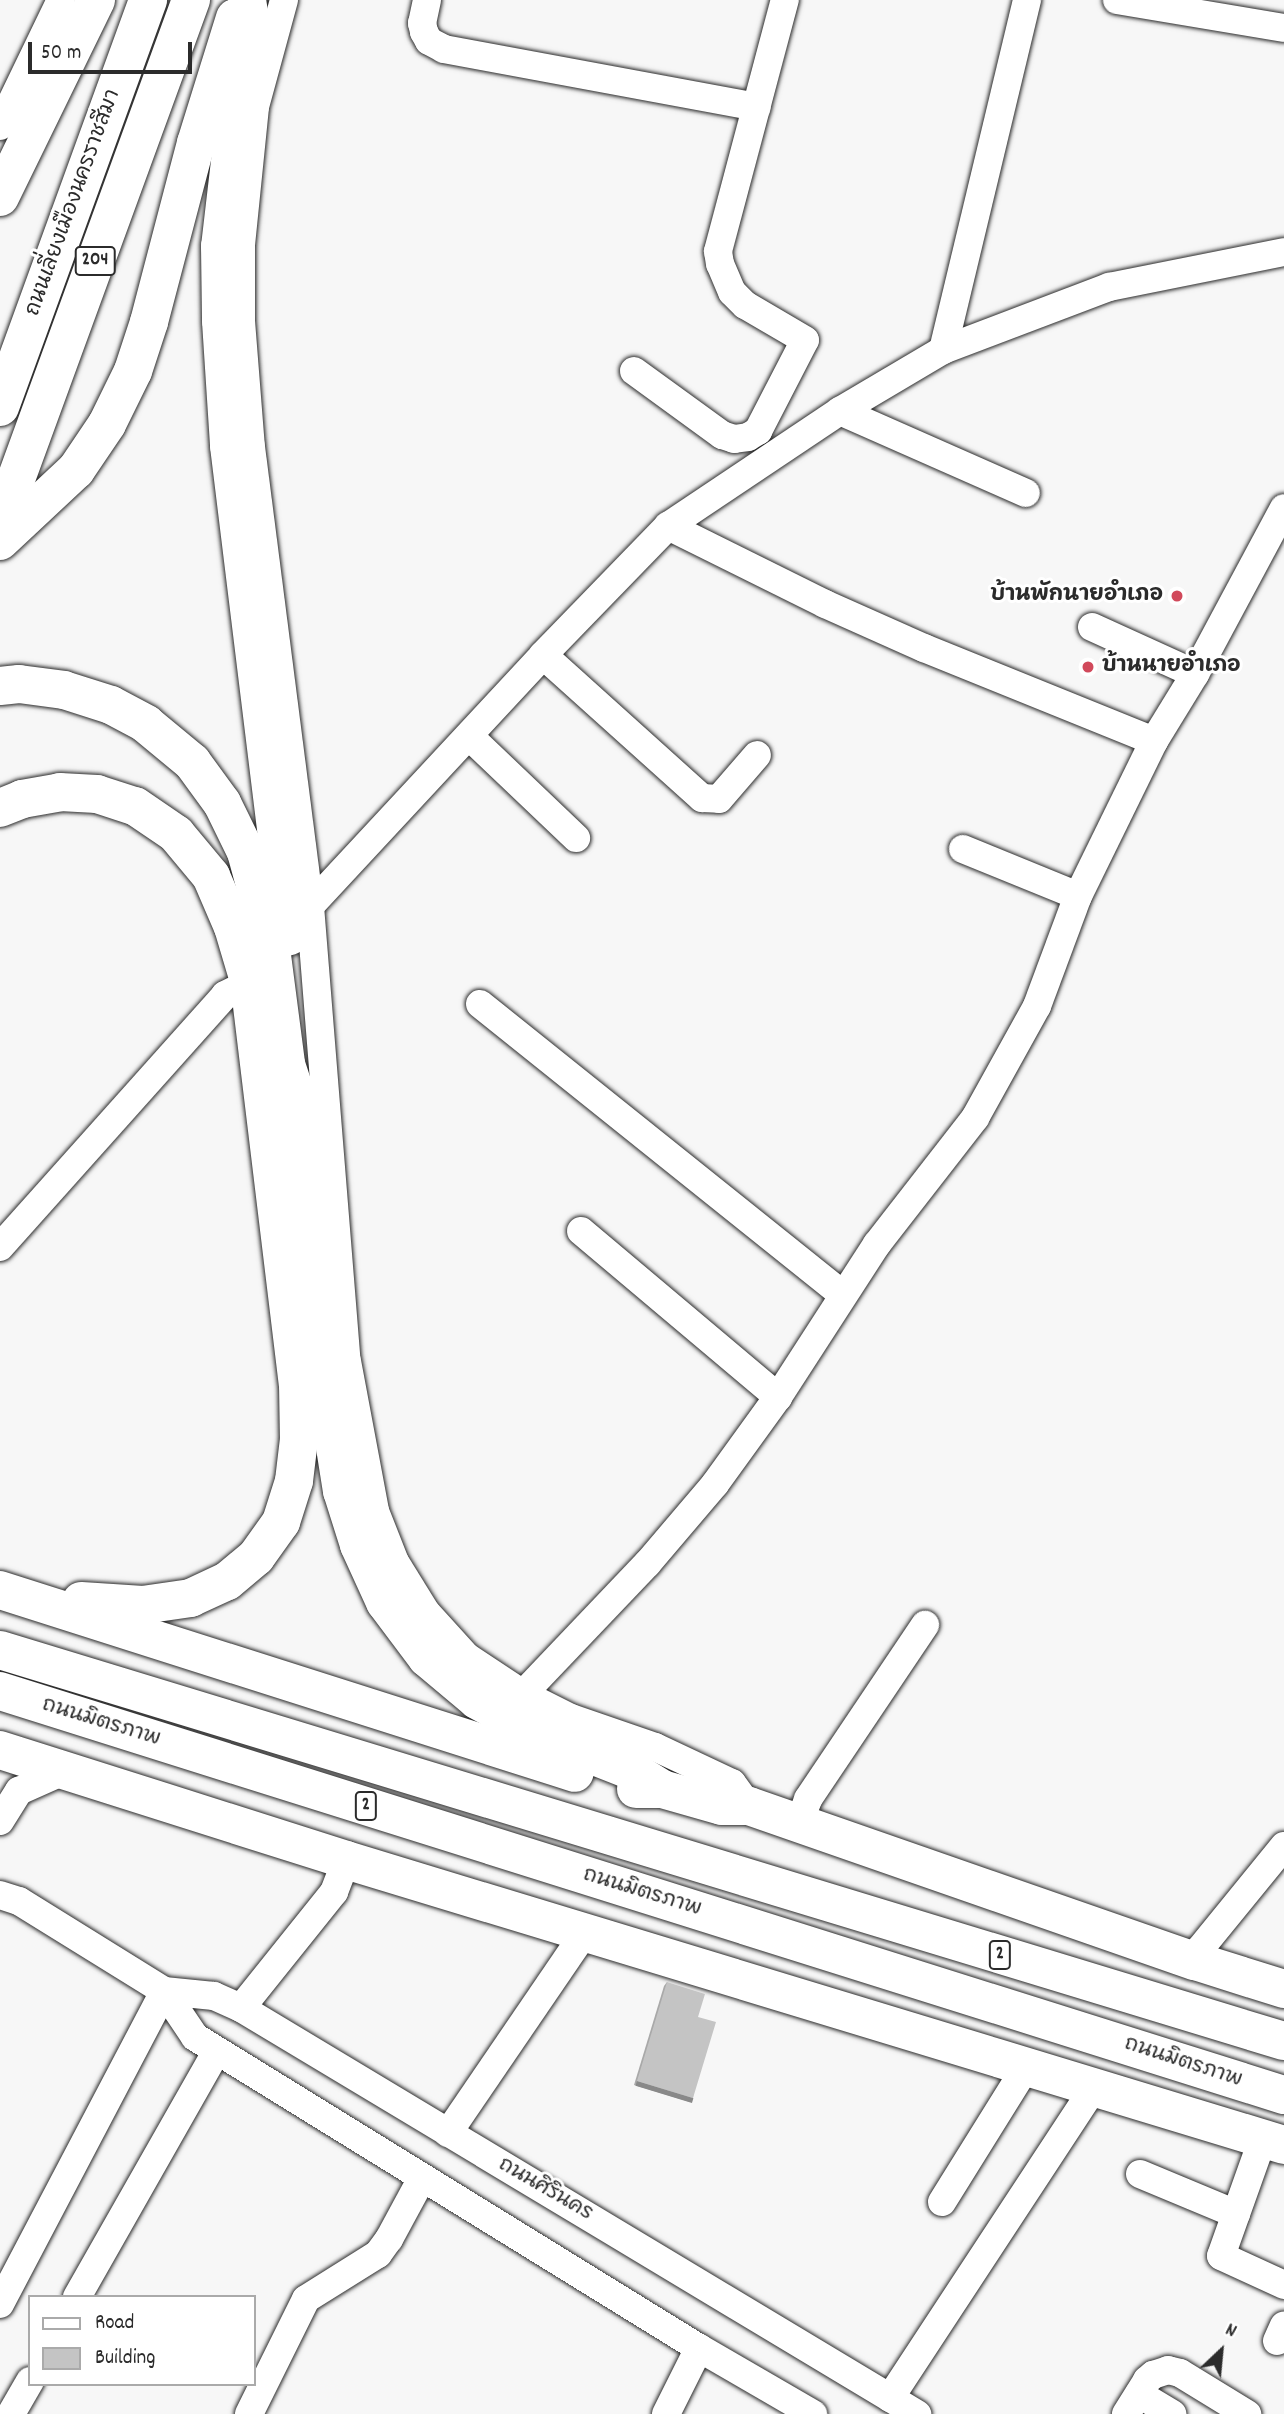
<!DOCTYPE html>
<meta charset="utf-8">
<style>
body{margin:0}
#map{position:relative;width:1284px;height:2414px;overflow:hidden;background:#f7f7f7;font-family:Dekko,"Playpen Sans Thai",sans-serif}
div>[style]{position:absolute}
.roads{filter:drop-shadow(0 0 2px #2b2b2b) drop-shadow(0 0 2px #2b2b2b)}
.minor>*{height:28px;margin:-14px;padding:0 14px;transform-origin:14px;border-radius:14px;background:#fff}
.highway>*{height:38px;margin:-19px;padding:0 19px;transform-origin:19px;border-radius:19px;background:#fff}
.wall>*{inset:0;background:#a9a9a9}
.shaded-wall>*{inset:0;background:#898989;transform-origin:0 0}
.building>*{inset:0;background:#c4c4c4}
.dots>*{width:19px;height:19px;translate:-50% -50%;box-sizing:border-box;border:4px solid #fff;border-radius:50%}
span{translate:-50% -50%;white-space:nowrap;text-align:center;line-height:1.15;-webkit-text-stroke:6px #fff;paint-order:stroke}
.shield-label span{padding:2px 5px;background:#fff;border:2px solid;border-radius:5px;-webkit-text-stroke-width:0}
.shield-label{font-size:19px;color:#2b2b2b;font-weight:700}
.street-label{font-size:21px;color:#2b2b2b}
.poi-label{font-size:21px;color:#2b2b2b;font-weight:700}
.right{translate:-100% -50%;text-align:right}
.left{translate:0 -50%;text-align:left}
.legend{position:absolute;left:28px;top:2295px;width:228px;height:91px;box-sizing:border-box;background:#fff;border:2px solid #aaa;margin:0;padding:9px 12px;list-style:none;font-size:21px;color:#2b2b2b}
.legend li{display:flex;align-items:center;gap:14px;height:35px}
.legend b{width:35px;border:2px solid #aaa}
.north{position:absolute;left:1186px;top:2316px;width:70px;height:70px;-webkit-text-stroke:5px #fff;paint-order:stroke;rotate:26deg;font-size:19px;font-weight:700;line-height:28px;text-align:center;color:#2b2b2b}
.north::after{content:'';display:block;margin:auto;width:24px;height:32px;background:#2b2b2b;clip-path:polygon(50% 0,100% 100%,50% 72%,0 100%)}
.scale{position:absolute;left:28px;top:42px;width:164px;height:32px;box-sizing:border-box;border:4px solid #2b2b2b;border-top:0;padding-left:9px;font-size:21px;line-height:24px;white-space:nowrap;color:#2b2b2b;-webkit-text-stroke:5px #fff;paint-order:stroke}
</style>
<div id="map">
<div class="roads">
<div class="minor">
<i style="left:284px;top:0;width:111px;rotate:105.2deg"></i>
<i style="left:255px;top:107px;width:139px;rotate:95.8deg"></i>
<i style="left:241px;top:245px;width:76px;rotate:90deg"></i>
<i style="left:241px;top:321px;width:126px;rotate:85.5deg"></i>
<i style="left:251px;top:447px;width:463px;rotate:82.7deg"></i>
<i style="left:310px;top:906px;width:457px;rotate:85.4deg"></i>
<i style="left:347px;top:1361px;width:153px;rotate:79.4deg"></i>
<i style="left:375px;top:1511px;width:55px;rotate:68.6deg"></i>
<i style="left:395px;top:1562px;width:59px;rotate:58.2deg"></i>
<i style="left:426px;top:1612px;width:61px;rotate:47.7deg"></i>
<i style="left:467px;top:1657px;width:67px;rotate:33.5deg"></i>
<i style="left:523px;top:1694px;width:54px;rotate:26.6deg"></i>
<i style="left:571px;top:1718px;width:89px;rotate:19deg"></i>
<i style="left:655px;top:1747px;width:85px;rotate:25.1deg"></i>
<i style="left:732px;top:1783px;width:29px;rotate:54deg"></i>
<i style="left:427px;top:0;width:24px;rotate:102deg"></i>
<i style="left:422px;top:23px;width:9px;rotate:77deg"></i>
<i style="left:424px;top:32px;width:10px;rotate:61deg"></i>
<i style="left:429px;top:41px;width:17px;rotate:28deg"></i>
<i style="left:444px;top:49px;width:318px;rotate:10.5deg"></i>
<i style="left:1117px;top:0;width:169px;rotate:9.5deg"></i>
<i style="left:0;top:126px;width:140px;rotate:-64.2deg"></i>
<i style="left:943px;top:350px;width:360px;rotate:-76.5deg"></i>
<i style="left:634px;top:371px;width:109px;rotate:36deg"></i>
<i style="left:722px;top:435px;width:13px;rotate:18deg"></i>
<i style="left:734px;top:439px;width:14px;rotate:-8deg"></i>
<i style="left:748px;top:437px;width:12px;rotate:-31deg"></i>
<i style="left:758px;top:431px;width:102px;rotate:-62.7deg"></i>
<i style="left:805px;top:340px;width:69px;rotate:-149.7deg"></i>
<i style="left:745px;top:305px;width:18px;rotate:-135deg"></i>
<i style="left:732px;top:292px;width:30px;rotate:-113deg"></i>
<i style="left:720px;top:264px;width:13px;rotate:-99deg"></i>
<i style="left:718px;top:251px;width:260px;rotate:-75.1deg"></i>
<i style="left:840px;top:411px;width:203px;rotate:23.8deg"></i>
<i style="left:668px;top:526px;width:175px;rotate:26.4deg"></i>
<i style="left:825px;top:604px;width:108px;rotate:24deg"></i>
<i style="left:924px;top:648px;width:248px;rotate:22deg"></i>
<i style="left:1092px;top:627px;width:113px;rotate:24.5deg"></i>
<i style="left:543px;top:655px;width:214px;rotate:42deg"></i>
<i style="left:702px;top:798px;width:17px;rotate:3deg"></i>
<i style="left:719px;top:799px;width:58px;rotate:-49.2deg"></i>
<i style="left:469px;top:736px;width:148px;rotate:43.6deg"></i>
<i style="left:963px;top:849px;width:124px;rotate:22.2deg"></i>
<i style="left:305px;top:916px;width:11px;rotate:-63deg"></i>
<i style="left:310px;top:906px;width:342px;rotate:-47.1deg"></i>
<i style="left:543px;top:655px;width:180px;rotate:-45.9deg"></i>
<i style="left:668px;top:526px;width:207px;rotate:-33.8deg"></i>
<i style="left:840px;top:411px;width:120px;rotate:-30.6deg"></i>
<i style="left:943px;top:350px;width:178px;rotate:-20.8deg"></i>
<i style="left:1109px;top:287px;width:178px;rotate:-11.3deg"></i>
<i style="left:480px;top:1004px;width:465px;rotate:38.7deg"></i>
<i style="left:581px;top:1231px;width:258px;rotate:40.1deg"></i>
<i style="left:0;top:1247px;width:338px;rotate:-48.2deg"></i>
<i style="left:225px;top:995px;width:9px;rotate:-27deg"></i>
<i style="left:523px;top:1694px;width:180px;rotate:-46.4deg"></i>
<i style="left:647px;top:1564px;width:105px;rotate:-49.6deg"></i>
<i style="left:715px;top:1484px;width:107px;rotate:-54.1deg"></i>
<i style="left:778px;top:1397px;width:182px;rotate:-57.1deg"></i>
<i style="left:877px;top:1244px;width:160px;rotate:-52.1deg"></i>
<i style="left:975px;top:1118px;width:128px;rotate:-61deg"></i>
<i style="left:1037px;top:1006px;width:117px;rotate:-69.6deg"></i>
<i style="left:1078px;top:896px;width:173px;rotate:-63.9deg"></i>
<i style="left:1154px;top:741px;width:79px;rotate:-58.5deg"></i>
<i style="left:1195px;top:674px;width:188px;rotate:-61.8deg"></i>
<i style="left:0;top:1821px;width:36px;rotate:-58deg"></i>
<i style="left:19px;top:1791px;width:51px;rotate:-24.1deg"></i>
<i style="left:799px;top:1823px;width:26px;rotate:-69deg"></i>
<i style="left:808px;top:1799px;width:210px;rotate:-56.1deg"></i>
<i style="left:0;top:1895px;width:20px;rotate:18deg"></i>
<i style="left:19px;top:1901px;width:171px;rotate:31.8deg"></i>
<i style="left:164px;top:1991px;width:55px;rotate:56deg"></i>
<i style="left:195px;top:2037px;width:592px;rotate:31.68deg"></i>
<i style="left:699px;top:2348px;width:132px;rotate:30.1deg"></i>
<i style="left:1195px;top:1961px;width:13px;rotate:-67deg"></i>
<i style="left:1200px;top:1949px;width:133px;rotate:-50.8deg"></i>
<i style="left:164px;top:1991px;width:50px;rotate:5.7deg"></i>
<i style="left:214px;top:1996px;width:30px;rotate:24deg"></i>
<i style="left:241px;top:2008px;width:789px;rotate:30.99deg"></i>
<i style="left:241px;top:2008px;width:149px;rotate:-51.3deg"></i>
<i style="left:334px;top:1892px;width:34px;rotate:-69deg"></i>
<i style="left:448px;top:2133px;width:245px;rotate:-55.7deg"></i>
<i style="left:1263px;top:2138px;width:125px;rotate:109.6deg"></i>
<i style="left:1221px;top:2256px;width:69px;rotate:24.7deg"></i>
<i style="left:1140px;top:2174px;width:104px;rotate:22.6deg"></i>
<i style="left:942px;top:2202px;width:159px;rotate:-58.1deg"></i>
<i style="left:77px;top:2297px;width:283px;rotate:-60.4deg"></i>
<i style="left:0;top:2304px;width:353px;rotate:-62.3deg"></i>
<i style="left:1277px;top:2341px;width:17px;rotate:-66deg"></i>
<i style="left:1139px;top:2394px;width:39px;rotate:31deg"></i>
<i style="left:890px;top:2398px;width:371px;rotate:-56.7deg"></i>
<i style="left:11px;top:2414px;width:38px;rotate:-60deg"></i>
<i style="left:249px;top:2414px;width:128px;rotate:-63.6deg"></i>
<i style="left:306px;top:2299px;width:85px;rotate:-32deg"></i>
<i style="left:378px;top:2254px;width:19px;rotate:-54deg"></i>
<i style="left:389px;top:2239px;width:69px;rotate:-61.6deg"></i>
<i style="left:666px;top:2414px;width:74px;rotate:-63.4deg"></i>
<i style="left:1126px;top:2414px;width:40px;rotate:-58deg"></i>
<i style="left:1147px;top:2380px;width:8px;rotate:-40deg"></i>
<i style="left:1153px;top:2375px;width:16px;rotate:-18deg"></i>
<i style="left:1168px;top:2370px;width:12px;rotate:14deg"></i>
<i style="left:1180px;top:2373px;width:79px;rotate:31.5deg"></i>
</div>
<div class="highway">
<i style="left:247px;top:0;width:32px;rotate:81deg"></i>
<i style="left:252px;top:32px;width:123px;rotate:99.8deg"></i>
<i style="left:231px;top:153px;width:94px;rotate:96.7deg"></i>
<i style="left:220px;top:246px;width:75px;rotate:89.2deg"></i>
<i style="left:221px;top:321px;width:125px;rotate:86.3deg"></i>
<i style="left:229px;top:446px;width:494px;rotate:83deg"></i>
<i style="left:0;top:197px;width:219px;rotate:-64deg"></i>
<i style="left:0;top:407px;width:433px;rotate:-70deg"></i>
<i style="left:0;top:523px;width:557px;rotate:-69.94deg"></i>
<i style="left:0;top:541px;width:104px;rotate:-43.1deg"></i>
<i style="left:76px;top:470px;width:55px;rotate:-56deg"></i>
<i style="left:107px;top:424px;width:59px;rotate:-63.9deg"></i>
<i style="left:133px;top:371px;width:52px;rotate:-71.9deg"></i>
<i style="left:149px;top:322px;width:185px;rotate:-75.3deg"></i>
<i style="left:196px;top:143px;width:131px;rotate:-72.7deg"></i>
<i style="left:0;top:686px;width:19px;rotate:-6deg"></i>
<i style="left:19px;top:684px;width:45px;rotate:7.6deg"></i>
<i style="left:64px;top:690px;width:49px;rotate:17.7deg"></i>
<i style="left:111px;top:705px;width:40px;rotate:28deg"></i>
<i style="left:146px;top:724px;width:60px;rotate:39.6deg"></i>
<i style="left:192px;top:762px;width:51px;rotate:53.8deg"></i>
<i style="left:222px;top:803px;width:55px;rotate:63.9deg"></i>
<i style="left:246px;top:852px;width:91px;rotate:74.7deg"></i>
<i style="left:270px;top:940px;width:125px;rotate:82.6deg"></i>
<i style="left:286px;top:1064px;width:23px;rotate:72deg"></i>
<i style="left:293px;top:1086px;width:255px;rotate:84.4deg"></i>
<i style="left:318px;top:1340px;width:153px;rotate:81deg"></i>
<i style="left:342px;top:1491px;width:57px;rotate:72.5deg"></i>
<i style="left:359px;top:1545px;width:63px;rotate:65.5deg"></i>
<i style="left:385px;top:1602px;width:70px;rotate:53.1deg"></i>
<i style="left:427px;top:1658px;width:65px;rotate:40deg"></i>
<i style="left:477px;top:1700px;width:73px;rotate:28.7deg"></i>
<i style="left:541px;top:1735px;width:101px;rotate:21.5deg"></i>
<i style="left:635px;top:1772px;width:32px;rotate:32deg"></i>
<i style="left:0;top:808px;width:24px;rotate:-22deg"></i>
<i style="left:22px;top:799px;width:39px;rotate:-10deg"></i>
<i style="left:60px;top:792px;width:37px;rotate:3deg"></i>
<i style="left:97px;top:794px;width:40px;rotate:18deg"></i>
<i style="left:135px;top:806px;width:50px;rotate:34.3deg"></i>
<i style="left:176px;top:834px;width:55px;rotate:50.2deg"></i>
<i style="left:211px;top:876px;width:56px;rotate:66.7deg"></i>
<i style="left:233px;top:927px;width:56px;rotate:73.5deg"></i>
<i style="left:249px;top:981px;width:406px;rotate:83.1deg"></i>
<i style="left:298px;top:1384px;width:55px;rotate:89deg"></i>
<i style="left:299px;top:1439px;width:42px;rotate:96.8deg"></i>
<i style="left:294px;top:1481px;width:43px;rotate:107.6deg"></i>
<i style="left:281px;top:1522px;width:43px;rotate:125.5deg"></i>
<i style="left:256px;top:1557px;width:38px;rotate:140deg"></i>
<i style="left:227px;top:1581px;width:40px;rotate:155deg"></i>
<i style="left:191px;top:1598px;width:49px;rotate:171.7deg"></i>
<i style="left:143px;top:1605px;width:62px;rotate:-176.3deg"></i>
<i style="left:0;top:1590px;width:603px;rotate:17.65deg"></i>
<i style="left:0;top:1650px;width:1342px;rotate:16.94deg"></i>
<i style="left:0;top:1691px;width:1346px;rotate:17.47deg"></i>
<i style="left:0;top:1750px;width:363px;rotate:17.6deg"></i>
<i style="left:346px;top:1860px;width:980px;rotate:16.9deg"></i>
<i style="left:636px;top:1789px;width:26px"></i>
<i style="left:662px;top:1789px;width:62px;rotate:15.8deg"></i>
<i style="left:722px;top:1806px;width:27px"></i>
<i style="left:749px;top:1806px;width:472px;rotate:19.2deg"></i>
<i style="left:1195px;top:1961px;width:93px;rotate:17.5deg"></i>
</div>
</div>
<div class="wall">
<i style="clip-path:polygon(667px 1982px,698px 2017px,693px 2098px,690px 2102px,634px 2085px,664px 1986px)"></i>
</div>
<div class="shaded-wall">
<i style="left:637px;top:2081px;width:59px;height:5px;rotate:17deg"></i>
</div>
<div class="building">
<i style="clip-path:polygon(667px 1982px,705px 1994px,698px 2017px,716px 2022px,693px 2098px,637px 2081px)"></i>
</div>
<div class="dots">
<i style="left:1177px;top:596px;background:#d1495b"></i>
<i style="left:1088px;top:667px;background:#d1495b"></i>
</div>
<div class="shield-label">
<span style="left:95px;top:261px">204</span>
<span style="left:366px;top:1806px">2</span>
<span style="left:1000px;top:1955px">2</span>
</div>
<div class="street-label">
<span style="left:74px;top:203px;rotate:-70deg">ถนนเลี่ยงเมืองนครราชสีมา</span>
<span style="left:101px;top:1723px;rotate:17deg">ถนนมิตรภาพ</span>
<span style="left:642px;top:1893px;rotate:17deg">ถนนมิตรภาพ</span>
<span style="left:1183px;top:2063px;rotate:18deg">ถนนมิตรภาพ</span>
<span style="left:545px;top:2190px;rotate:30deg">ถนนศิรินคร</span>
</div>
<div class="poi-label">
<span class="right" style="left:1163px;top:596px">บ้านพักนายอำเภอ</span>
<span class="left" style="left:1102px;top:667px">บ้านนายอำเภอ</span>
</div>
<ul class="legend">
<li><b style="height:9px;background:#fff"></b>Road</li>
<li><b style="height:19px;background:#c4c4c4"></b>Building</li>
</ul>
<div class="north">N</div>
<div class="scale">50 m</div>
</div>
